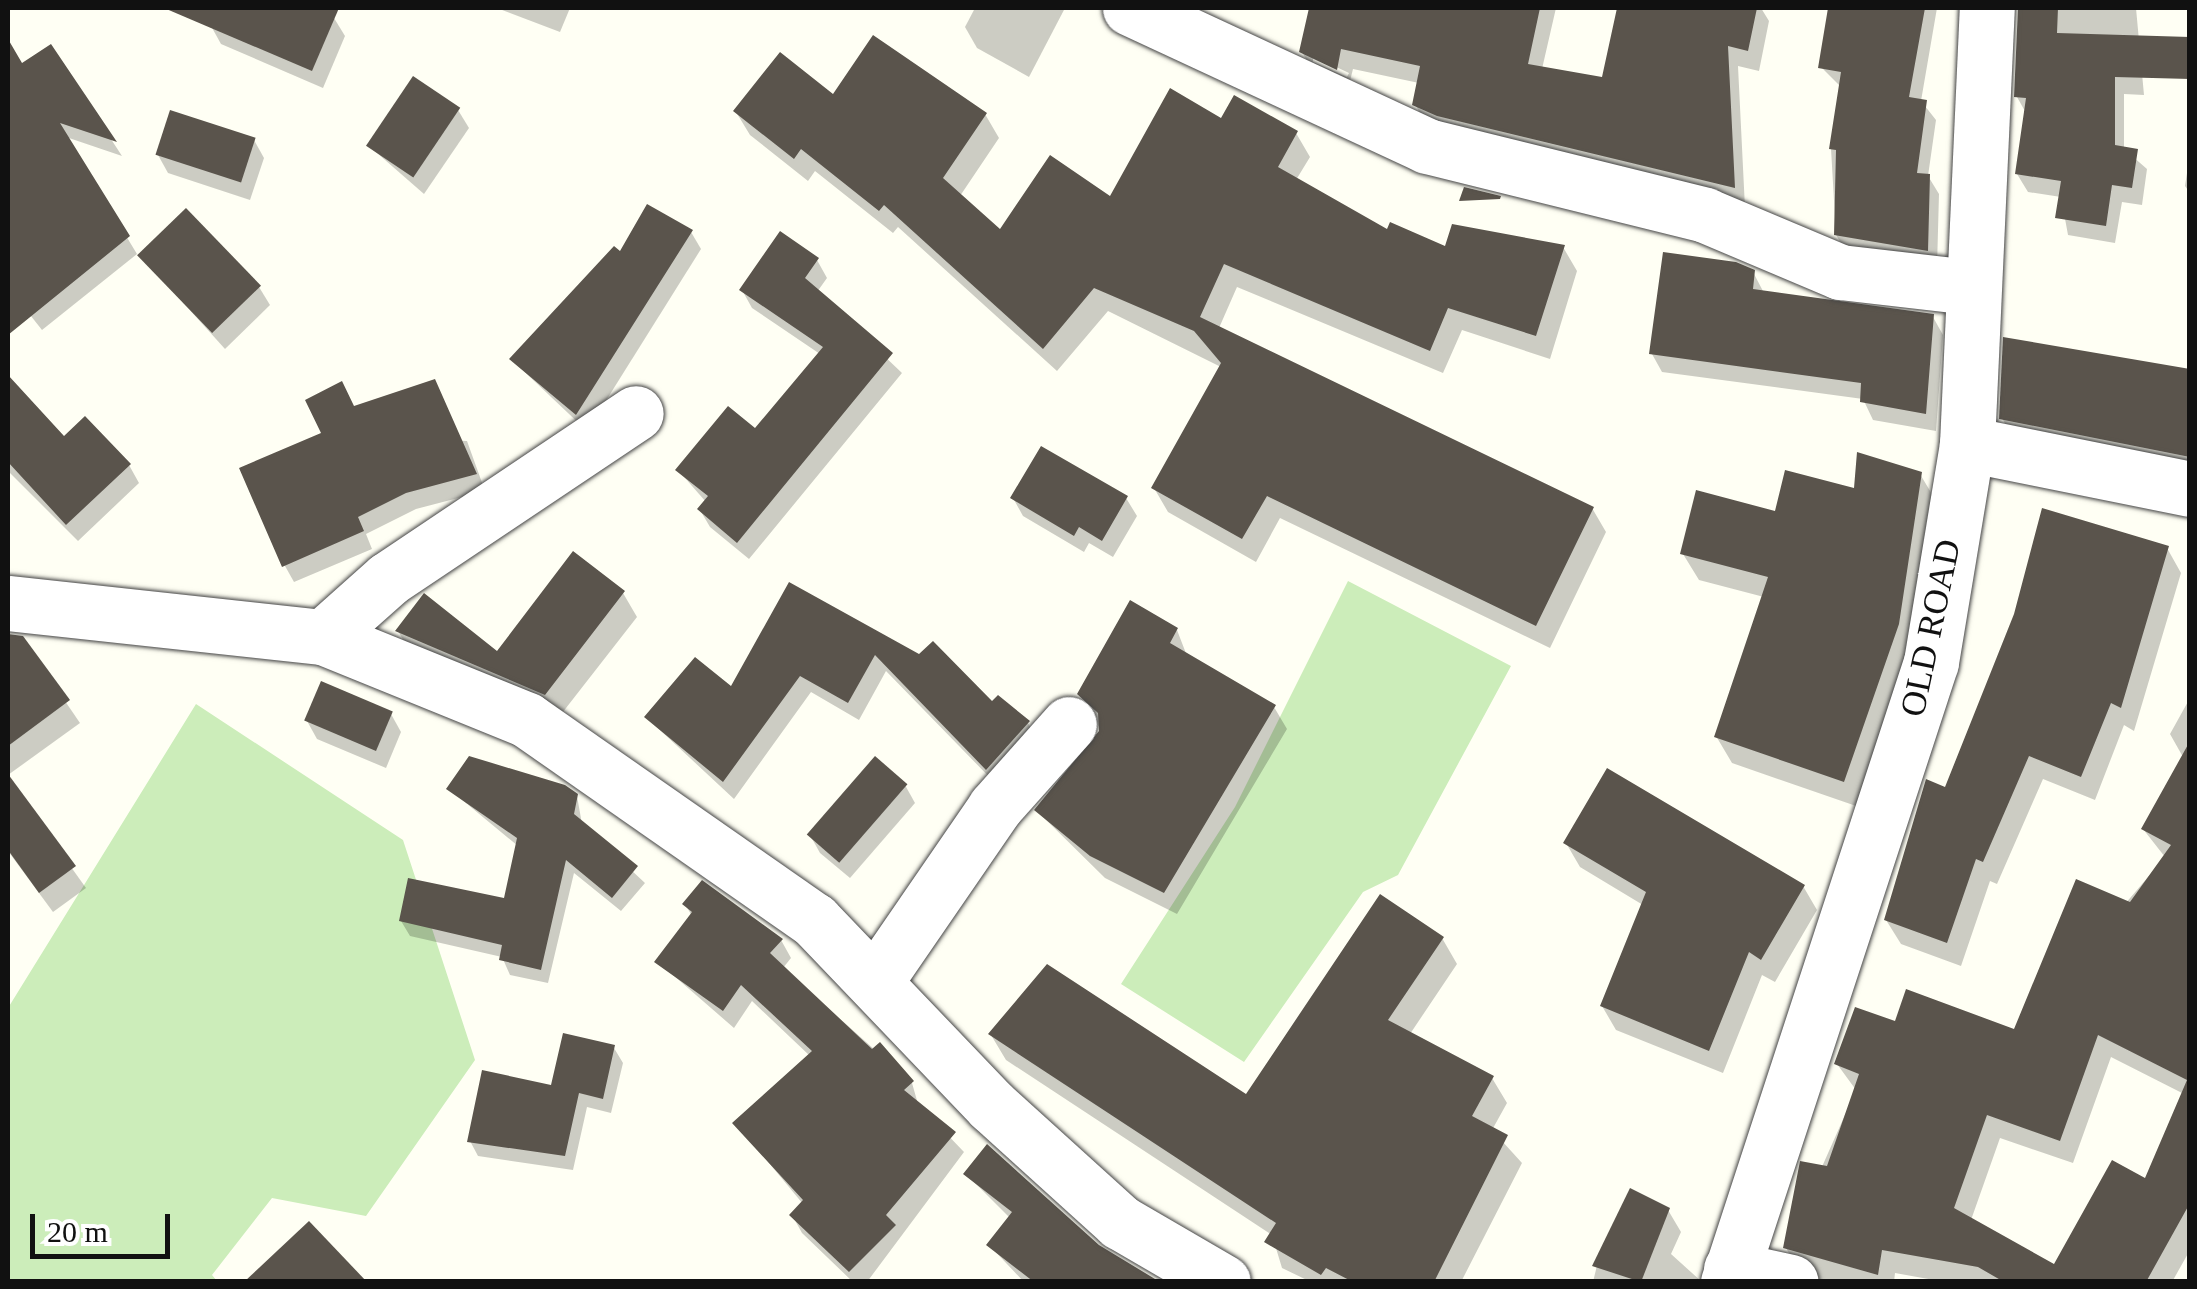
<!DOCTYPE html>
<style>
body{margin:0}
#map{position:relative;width:2197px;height:1289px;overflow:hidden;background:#fffff4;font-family:"Times New Roman",serif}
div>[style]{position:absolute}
.green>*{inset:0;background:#ccedba}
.shadow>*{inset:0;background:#0003}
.building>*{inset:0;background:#5a544c;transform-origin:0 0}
.roads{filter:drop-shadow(0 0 2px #444) drop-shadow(0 0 2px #444)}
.minor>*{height:55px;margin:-27.5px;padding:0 27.5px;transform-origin:27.5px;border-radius:27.5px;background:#fff}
span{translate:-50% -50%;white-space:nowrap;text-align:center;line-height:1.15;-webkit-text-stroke:10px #fff;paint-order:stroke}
.street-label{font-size:35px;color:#111}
.frame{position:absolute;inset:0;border:10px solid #111;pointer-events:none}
.scale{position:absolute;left:30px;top:1214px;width:140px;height:45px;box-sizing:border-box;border:5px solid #111;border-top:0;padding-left:12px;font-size:30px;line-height:35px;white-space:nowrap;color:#111;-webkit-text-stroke:8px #fff;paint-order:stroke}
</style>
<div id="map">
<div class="green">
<i style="clip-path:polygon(1348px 581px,1511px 666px,1398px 875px,1363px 892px,1244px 1062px,1121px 984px,1235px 807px)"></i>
<i style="clip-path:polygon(196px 704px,403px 840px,475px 1060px,366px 1216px,272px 1198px,212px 1275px,217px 1281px,8px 1281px,8px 1008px)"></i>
</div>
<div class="shadow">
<i style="clip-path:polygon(219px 8px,311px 8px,334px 18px,345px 36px,323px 88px,221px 44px,211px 26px)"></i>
<i style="clip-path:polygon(497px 8px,570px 8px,560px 32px)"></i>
<i style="clip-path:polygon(975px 8px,1065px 8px,1029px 77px,977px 48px,965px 27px)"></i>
<i style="clip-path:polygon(evenodd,1312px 8px,1556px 8px,1542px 69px,1604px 80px,1618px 8px,1761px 8px,1769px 21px,1759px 71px,1738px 66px,1745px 208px,1427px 126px,1415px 104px,1419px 83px,1353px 69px,1348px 89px,1314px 73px,1302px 52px,1312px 8px,1313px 56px,1349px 73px,1347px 77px,1313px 62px,1313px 56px)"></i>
<i style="clip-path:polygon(1831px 8px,1937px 8px,1921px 101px,1936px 120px,1928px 176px,1939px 194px,1937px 268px,1847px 253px,1836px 235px,1831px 149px,1841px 87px,1821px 67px)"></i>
<i style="clip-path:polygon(2020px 8px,2136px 8px,2144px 95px,2124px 94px,2124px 149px,2147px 169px,2142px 205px,2122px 202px,2115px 243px,2068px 235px,2061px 197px,2028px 192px,2017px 174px,2026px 113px,2017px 97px)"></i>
<i style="clip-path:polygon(51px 47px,122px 156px,66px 137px,137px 254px,42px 330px,8px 287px,8px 143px,50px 111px)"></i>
<i style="clip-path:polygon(834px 98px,985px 114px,999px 138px,960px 196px,1001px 233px,1111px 200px,1222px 121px,1296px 133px,1310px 157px,1296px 180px,1388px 232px,1447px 249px,1563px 247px,1577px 271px,1550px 359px,1462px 330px,1443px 373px,1237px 287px,1219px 328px,1592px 508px,1606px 532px,1550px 648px,1280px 518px,1256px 562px,1168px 512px,1154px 488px,1221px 367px,1108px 311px,1057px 371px,898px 227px,893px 233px,815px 171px,808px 181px,750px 135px,736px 112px)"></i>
<i style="clip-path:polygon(458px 110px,469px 128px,424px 194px,369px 146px)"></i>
<i style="clip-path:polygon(254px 140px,264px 158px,250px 200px,168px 173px,158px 155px)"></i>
<i style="clip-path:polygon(2190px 153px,2190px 193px,2185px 186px)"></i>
<i style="clip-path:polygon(691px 232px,701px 249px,587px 431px,512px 360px,621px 255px)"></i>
<i style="clip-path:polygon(141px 256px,259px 287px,270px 305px,225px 349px)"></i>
<i style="clip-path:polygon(817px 260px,827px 278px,817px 292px,902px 373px,749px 559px,710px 527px,700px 510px,706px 502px,678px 470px,755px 432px,820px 354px,752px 308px,742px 290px)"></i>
<i style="clip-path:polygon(1753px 272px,1764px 293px,1933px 317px,1943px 335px,1936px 431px,1873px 420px,1863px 399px,1662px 372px,1652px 354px)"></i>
<i style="clip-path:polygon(2190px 372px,2190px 477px,2015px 441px,2002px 418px)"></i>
<i style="clip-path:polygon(8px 378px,64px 440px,129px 465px,139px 483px,78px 541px,8px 471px)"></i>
<i style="clip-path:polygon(325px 434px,467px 441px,485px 491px,416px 509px,366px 534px,372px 549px,294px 582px,285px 566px)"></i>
<i style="clip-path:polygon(1920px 474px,1936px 501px,1913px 652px,1859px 807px,1732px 763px,1716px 736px,1764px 597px,1699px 580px,1683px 554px,1776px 514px)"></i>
<i style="clip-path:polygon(1013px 498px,1126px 498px,1137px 516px,1113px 557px,1089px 543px,1084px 552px,1023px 516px)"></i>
<i style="clip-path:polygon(2167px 548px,2181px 573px,2134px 731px,2124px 725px,2095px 800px,2043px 779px,1997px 884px,1990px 881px,1961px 966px,1901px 944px,1886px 920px)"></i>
<i style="clip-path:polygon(790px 585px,1028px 723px,1038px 741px,998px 786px,886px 671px,859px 720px,811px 692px,734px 799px,647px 718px,732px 690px)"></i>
<i style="clip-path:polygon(623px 593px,637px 617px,559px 717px,412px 655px,398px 631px,498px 654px)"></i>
<i style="clip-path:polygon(1177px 630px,1187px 656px,1274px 707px,1287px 729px,1177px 914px,1105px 878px,1037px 811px,1102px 732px,1080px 694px)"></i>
<i style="clip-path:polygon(8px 637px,22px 638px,80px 723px,8px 775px)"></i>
<i style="clip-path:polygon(evenodd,2190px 698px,2190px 1250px,2172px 1282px,1945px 1282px,1895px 1273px,1894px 1282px,1821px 1282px,1800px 1272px,1786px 1248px,1856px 1090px,1837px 1064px,1896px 1024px,2016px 1032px,2165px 857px,2143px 829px,2183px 757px,2170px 734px,2190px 698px,2111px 1057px,2184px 1094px,2147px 1182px,2055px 1267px,1971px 1220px,2000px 1138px,2073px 1163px,2111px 1057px)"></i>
<i style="clip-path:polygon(391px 714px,401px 732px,386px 768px,317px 739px,307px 721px)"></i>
<i style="clip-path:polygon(8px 779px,86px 888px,53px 912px,8px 851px)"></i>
<i style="clip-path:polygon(905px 785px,915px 803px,850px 878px,820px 853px,810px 835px)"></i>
<i style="clip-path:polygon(449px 789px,577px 796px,582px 824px,645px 883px,621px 911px,574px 873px,548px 983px,510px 975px,502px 957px,410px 936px,401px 921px,506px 901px,518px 846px)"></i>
<i style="clip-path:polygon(1566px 843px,1803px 886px,1817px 910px,1775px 982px,1762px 975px,1723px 1073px,1616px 1030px,1602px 1006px,1643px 905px,1580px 867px)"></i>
<i style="clip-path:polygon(685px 904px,781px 940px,791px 958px,783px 968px,912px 1083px,918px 1104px,964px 1152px,867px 1282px,853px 1282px,802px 1233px,792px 1215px,803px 1204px,736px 1123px,810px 1056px,752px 1001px,734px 1028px,658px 962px,692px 916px)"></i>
<i style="clip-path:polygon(1442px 938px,1457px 964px,1410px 1034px,1492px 1078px,1507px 1103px,1492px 1130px,1522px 1163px,1461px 1282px,1311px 1282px,1282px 1268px,1272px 1235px,1006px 1060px,991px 1035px,1246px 1097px)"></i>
<i style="clip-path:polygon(614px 1048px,623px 1063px,611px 1113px,587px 1107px,573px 1170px,478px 1156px,470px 1141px)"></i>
<i style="clip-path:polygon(966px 1174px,1155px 1282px,1024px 1282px,989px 1245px,1010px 1218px)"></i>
<i style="clip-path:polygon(1668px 1210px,1681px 1232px,1671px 1254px,1702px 1282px,1593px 1282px,1599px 1257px)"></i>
</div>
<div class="building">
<i style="clip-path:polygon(164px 8px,339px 8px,312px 71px)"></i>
<i style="clip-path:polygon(1309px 8px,1540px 8px,1528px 64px,1602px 77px,1617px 8px,1757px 8px,1748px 51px,1728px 46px,1735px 188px,1437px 116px,1412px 105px,1420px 66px,1341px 49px,1337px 70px,1299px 52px)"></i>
<i style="clip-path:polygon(1828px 8px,1925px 8px,1909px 97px,1927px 100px,1917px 173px,1930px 174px,1928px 251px,1834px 235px,1836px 150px,1829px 149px,1841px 72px,1818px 68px)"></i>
<i style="clip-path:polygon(2018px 8px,2058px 8px,2057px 33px,2190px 37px,2190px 79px,2115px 77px,2115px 145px,2138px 149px,2132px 188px,2112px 185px,2106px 226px,2055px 218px,2061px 181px,2015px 174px,2026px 98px,2014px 97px)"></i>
<i style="clip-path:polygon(873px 35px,987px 113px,943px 178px,1000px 229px,1050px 155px,1110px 196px,1170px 88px,1221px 118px,1234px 95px,1298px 131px,1278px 167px,1387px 229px,1390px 222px,1445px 246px,1452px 224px,1565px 245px,1536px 336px,1448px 308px,1430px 351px,1224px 264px,1200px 317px,1594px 507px,1536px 626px,1267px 496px,1242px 539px,1151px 488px,1221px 363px,1194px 331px,1094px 288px,1043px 349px,884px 205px,879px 211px,801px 149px,794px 159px,733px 111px,780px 52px,833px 94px)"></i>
<i style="clip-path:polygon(8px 39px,22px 63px,51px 44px,117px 142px,60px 123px,130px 236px,8px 335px)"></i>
<i style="left:413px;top:76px;width:57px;height:84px;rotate:34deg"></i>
<i style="left:170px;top:110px;width:90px;height:47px;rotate:18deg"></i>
<i style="clip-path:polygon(1464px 187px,1501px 196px,1500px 199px,1459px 201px)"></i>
<i style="clip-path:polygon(647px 204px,693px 230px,576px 415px,509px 359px,614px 246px,620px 251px)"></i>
<i style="left:186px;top:208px;width:108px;height:68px;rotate:46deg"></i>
<i style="clip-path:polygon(780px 231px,819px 258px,805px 278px,893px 353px,737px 543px,697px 509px,708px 496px,675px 470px,728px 406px,755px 428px,823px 347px,739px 290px)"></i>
<i style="clip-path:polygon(1663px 252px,1736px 262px,1755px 270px,1753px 289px,1934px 314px,1926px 414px,1860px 402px,1861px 383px,1649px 354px)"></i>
<i style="clip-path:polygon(2003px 337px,2190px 369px,2190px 457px,1999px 419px)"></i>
<i style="clip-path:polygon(8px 375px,64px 436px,85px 416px,131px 464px,66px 525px,8px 462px)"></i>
<i style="clip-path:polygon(435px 379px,477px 474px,406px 493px,358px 517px,364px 531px,282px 567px,239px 468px,321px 433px,305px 400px,342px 381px,354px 406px)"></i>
<i style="clip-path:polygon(1041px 446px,1128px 496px,1102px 541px,1079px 527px,1074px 536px,1010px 498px)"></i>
<i style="clip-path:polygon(1857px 452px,1922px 472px,1899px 624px,1844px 782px,1714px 737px,1768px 577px,1680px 554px,1696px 490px,1775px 511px,1785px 470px,1854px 488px)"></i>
<i style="clip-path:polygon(2042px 508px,2169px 546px,2121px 708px,2111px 703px,2081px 777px,2029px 756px,1983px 862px,1976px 859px,1947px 943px,1884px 920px,1926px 779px,1945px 787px,2014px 614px)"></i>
<i style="clip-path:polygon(573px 551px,625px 591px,545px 695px,395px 631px,424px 593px,497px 651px)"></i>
<i style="clip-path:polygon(789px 582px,919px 654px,933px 641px,992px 701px,998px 695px,1030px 721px,986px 770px,875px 655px,848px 703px,800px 676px,723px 782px,644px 717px,695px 657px,731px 686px)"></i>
<i style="clip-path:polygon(1130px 600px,1178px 628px,1170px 643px,1276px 705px,1164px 893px,1090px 856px,1034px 810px,1099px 731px,1098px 713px,1077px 694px)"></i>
<i style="clip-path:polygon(8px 634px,23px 636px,70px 700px,8px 746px)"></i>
<i style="left:321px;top:681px;width:78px;height:43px;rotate:23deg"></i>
<i style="clip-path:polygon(evenodd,2190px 741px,2190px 1203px,2146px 1282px,2004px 1282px,1978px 1267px,1882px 1250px,1878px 1275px,1783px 1248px,1800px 1161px,1827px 1166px,1859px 1074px,1834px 1064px,1855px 1007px,1895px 1021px,1906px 989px,2014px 1029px,2076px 879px,2130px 902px,2171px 845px,2141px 829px,2190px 741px,2098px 1035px,2187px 1080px,2145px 1178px,2112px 1160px,2054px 1264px,1954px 1208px,1987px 1115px,2060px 1141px,2098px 1035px)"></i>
<i style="clip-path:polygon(469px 756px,565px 785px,578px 794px,574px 814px,638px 866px,612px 898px,566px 860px,541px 970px,499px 960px,502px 945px,399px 921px,408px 878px,504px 898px,517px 838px,446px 789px)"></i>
<i style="left:875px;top:756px;width:43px;height:104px;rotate:41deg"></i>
<i style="clip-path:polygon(1607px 768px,1805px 885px,1761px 960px,1749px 952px,1709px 1051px,1600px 1006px,1646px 892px,1563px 843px)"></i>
<i style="clip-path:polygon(8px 774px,76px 866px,39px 893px,8px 850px)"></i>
<i style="clip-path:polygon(702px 880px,783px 939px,770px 953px,872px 1049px,880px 1042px,914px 1081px,904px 1090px,956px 1132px,886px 1215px,896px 1225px,849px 1272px,789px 1215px,803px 1200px,732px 1123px,812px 1051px,741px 985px,723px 1011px,654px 962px,692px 912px,682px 904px)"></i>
<i style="clip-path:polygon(1380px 894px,1444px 937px,1388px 1020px,1494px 1076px,1472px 1116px,1508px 1135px,1434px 1282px,1353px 1282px,1326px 1268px,1321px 1275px,1264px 1242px,1276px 1223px,988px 1034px,1047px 964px,1246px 1094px)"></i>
<i style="clip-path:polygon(563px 1033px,615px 1045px,603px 1099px,579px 1093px,565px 1156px,467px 1142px,482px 1070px,551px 1085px)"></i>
<i style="clip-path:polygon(987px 1144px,1099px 1245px,1160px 1282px,1034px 1282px,986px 1245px,1012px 1212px,963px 1174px)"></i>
<i style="clip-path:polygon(1630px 1188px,1670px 1208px,1641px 1282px,1592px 1266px)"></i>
<i style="clip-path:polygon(309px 1221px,367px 1282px,244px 1282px)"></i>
</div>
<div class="roads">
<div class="minor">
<i style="left:1130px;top:8px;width:327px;rotate:24.9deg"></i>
<i style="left:1427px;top:146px;width:286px;rotate:13.9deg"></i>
<i style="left:1705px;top:215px;width:147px;rotate:22.9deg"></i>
<i style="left:1840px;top:272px;width:131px;rotate:6.6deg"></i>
<i style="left:1967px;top:444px;width:227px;rotate:11.4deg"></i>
<i style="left:8px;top:603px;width:317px;rotate:6.2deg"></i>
<i style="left:323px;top:637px;width:220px;rotate:22.1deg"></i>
<i style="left:527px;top:720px;width:350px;rotate:34.9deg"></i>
<i style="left:814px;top:920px;width:257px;rotate:46.3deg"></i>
<i style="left:992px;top:1106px;width:173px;rotate:42.2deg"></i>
<i style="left:1120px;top:1222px;width:119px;rotate:30.2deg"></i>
<i style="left:323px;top:637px;width:87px;rotate:-41.7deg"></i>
<i style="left:388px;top:579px;width:298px;rotate:-33.8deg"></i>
<i style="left:877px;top:979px;width:209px;rotate:-55.5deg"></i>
<i style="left:995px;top:807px;width:111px;rotate:-48.3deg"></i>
<i style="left:1731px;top:1269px;width:61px;rotate:12.2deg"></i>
<i style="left:1728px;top:1282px;width:652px;rotate:-71.87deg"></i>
<i style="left:1931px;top:662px;width:221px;rotate:-80.6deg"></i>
<i style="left:1967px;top:444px;width:436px;rotate:-87.4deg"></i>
</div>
</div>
<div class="street-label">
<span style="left:1931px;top:628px;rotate:-78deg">OLD ROAD</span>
</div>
<div class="frame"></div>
<div class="scale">20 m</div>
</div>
